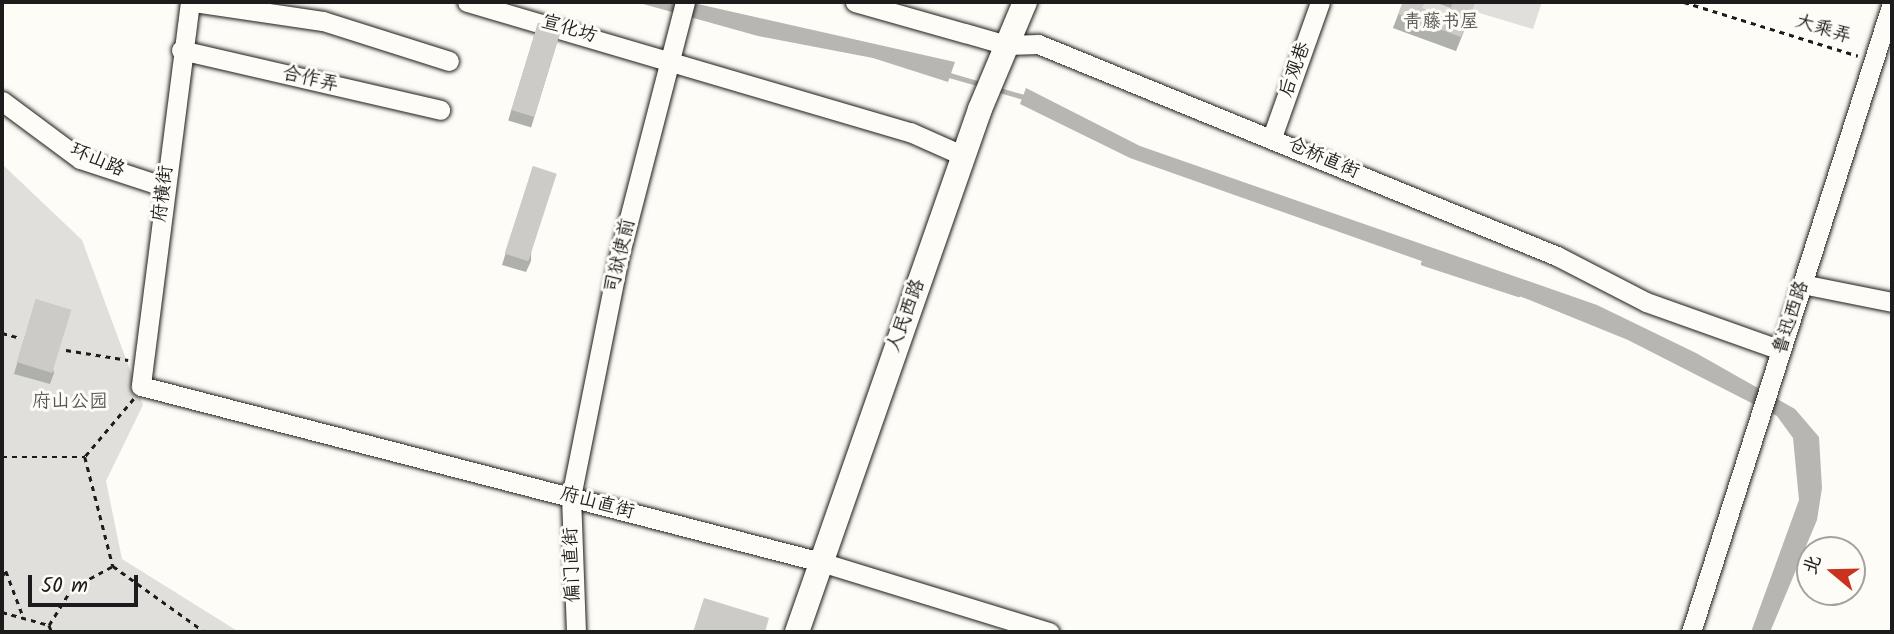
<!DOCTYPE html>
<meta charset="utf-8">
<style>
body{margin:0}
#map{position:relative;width:1894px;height:634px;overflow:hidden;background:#fdfcf7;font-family:Kalam,"LXGW WenKai TC",sans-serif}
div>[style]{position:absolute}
.green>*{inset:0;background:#e0dfdb}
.water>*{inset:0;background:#b7b6b2}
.stream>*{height:4.5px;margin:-2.25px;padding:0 2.25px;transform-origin:2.25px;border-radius:2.25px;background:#b7b6b2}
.path>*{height:2.5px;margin-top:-1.25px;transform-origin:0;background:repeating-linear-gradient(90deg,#1c1c1c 0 5px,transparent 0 10px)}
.roads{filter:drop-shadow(0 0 2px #1c1c1c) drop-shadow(0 0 2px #1c1c1c)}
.minor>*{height:19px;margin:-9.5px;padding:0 9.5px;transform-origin:9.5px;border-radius:9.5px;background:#fdfcf7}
.major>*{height:24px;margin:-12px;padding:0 12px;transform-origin:12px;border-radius:12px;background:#fdfcf7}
.wall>*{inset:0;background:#afafac;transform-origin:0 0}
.building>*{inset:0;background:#cccbc8;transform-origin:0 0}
span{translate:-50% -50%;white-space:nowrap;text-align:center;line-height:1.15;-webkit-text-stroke:6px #fdfcf7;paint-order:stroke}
.park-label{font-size:19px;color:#575655}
.street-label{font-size:19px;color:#1c1c1c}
.frame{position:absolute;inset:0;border:4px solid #1c1c1c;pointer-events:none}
.north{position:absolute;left:1796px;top:536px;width:70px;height:70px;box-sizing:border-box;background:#fdfcf7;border:2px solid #a3a29f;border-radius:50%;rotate:289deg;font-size:19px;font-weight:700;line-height:28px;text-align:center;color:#1c1c1c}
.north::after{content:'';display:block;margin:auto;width:24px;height:32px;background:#c8321e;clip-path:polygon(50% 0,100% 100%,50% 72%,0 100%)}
.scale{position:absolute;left:28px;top:575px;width:110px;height:32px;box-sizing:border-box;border:4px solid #1c1c1c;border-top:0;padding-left:9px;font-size:21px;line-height:24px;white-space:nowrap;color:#1c1c1c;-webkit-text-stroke:5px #fdfcf7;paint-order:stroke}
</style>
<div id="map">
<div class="green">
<i style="clip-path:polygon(1403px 2px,1542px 2px,1533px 29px,1473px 11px,1456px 51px,1393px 28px)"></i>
<i style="clip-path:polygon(2px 164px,82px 240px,143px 405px,106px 481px,122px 559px,239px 632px,2px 632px)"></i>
</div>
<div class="water">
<i style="clip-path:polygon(636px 2px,689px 2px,955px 62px,948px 82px,873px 58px,758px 36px)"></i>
<i style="clip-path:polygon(1026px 88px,1140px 146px,1597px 305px,1696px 353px,1795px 409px,1819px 437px,1822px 488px,1817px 520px,1770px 632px,1751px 632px,1799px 500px,1793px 438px,1777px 416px,1628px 340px,1512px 293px,1130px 158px,1020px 104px)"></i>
</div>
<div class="stream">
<i style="left:946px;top:74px;width:36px;rotate:16deg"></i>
<i style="left:996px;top:89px;width:33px;rotate:16deg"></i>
<i style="left:1423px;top:263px;width:100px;rotate:18.1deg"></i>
</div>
<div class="path">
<i style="left:1684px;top:2px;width:182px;rotate:17.2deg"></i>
<i style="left:2px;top:333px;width:16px;rotate:15deg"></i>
<i style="left:66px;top:350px;width:63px;rotate:9.2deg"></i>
<i style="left:134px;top:399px;width:76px;rotate:130.2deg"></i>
<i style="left:85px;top:457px;width:113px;rotate:75.6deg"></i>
<i style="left:113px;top:566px;width:113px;rotate:35.7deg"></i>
<i style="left:2px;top:457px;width:83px"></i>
<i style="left:2px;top:576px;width:6px;rotate:-51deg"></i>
<i style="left:6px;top:571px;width:51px;rotate:69.4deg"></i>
<i style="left:2px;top:612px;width:49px;rotate:15.5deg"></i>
<i style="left:49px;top:625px;width:8px;rotate:67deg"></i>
<i style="left:49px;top:625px;width:44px;rotate:-58.1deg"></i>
<i style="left:72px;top:588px;width:47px;rotate:-28.2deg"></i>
</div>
<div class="roads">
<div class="minor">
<i style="left:190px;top:2px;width:387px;rotate:97.3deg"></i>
<i style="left:141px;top:386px;width:702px;rotate:14.51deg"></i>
<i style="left:821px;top:562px;width:239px;rotate:17.1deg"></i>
<i style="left:194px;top:2px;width:130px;rotate:8.4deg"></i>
<i style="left:323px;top:21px;width:132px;rotate:17.6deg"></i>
<i style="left:467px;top:2px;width:462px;rotate:16.4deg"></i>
<i style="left:910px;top:132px;width:59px;rotate:24deg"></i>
<i style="left:855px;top:2px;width:158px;rotate:15.8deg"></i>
<i style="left:1007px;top:45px;width:31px;rotate:-2deg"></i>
<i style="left:1038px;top:44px;width:561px;rotate:22.22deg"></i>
<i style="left:1557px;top:256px;width:100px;rotate:27.3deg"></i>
<i style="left:1646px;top:302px;width:143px;rotate:19.6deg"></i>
<i style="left:181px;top:50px;width:266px;rotate:13deg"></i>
<i style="left:2px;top:101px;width:97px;rotate:36.6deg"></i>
<i style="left:80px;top:159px;width:89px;rotate:18.2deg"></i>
<i style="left:1272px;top:137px;width:143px;rotate:-70.4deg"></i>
<i style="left:1802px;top:284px;width:92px;rotate:11.3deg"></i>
<i style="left:576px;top:632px;width:135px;rotate:-92.1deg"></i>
<i style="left:571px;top:497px;width:241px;rotate:-78.7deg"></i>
<i style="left:618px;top:261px;width:268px;rotate:-75.5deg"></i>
<i style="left:1691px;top:632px;width:660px;rotate:-72.28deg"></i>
</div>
<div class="major">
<i style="left:797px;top:632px;width:554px;rotate:-70.71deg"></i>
<i style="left:980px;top:109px;width:116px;rotate:-67.2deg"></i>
</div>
</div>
<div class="wall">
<i style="clip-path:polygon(1403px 2px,1447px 17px,1451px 8px,1434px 2px,1475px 2px,1456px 51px,1393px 28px)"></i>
<i style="left:538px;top:23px;width:24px;height:102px;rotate:17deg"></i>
<i style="clip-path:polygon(533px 166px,531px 261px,526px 272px,502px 265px)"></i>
<i style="clip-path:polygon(36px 299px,54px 373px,50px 384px,14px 374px)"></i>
</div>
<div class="building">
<i style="clip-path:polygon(1403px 2px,1425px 2px,1422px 8px,1447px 17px,1453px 2px,1475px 2px,1461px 37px,1398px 14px)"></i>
<i style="left:538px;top:23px;width:24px;height:91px;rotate:17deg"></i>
<i style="left:533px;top:166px;width:25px;height:92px;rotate:18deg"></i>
<i style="left:36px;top:299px;width:37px;height:66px;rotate:17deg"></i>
<i style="clip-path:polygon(704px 598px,769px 618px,765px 632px,693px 632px)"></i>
</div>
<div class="park-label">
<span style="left:1441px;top:23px">青藤书屋</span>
<span style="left:70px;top:403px">府山公园</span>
</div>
<div class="street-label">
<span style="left:569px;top:30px;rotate:16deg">宣化坊</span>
<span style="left:1823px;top:30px;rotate:17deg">大乘弄</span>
<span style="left:1296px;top:70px;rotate:-70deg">后观巷</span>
<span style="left:310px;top:80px;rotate:13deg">合作弄</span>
<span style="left:1323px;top:159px;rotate:23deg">仓桥直街</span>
<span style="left:97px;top:161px;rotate:23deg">环山路</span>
<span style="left:164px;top:194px;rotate:-83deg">府横街</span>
<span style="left:621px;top:256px;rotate:-77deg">司狱使前</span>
<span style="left:907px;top:316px;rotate:-70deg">人民西路</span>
<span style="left:1792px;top:318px;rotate:-72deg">鲁迅西路</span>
<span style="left:597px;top:504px;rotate:15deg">府山直街</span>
<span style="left:573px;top:565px;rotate:-92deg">偏门直街</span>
</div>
<div class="frame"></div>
<div class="north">北</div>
<div class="scale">50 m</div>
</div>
